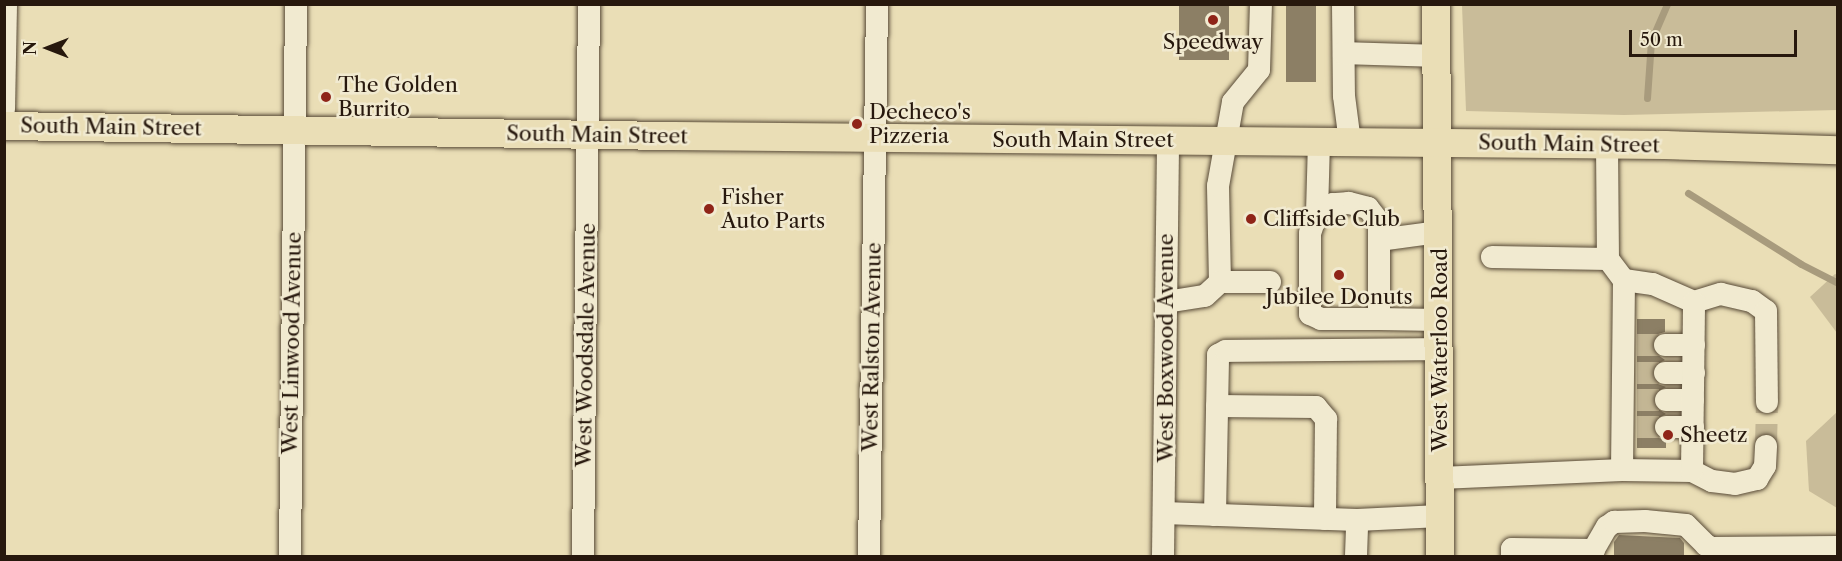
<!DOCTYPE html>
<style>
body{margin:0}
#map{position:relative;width:1842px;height:561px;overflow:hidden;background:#eadeb6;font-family:"Libre Caslon Text",serif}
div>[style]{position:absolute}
.green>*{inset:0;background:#c9bc99}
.stream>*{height:7px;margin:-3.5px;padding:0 3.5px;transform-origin:3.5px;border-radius:3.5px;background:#a89b7d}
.building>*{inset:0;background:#8c7f65;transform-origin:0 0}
.minor-tunnel>*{height:22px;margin-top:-11px;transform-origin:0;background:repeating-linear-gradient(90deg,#c3b694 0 22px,transparent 0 33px)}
.roads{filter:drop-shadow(0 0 2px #584a37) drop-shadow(0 0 2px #584a37)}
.minor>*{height:22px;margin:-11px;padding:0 11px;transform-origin:11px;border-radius:11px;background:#f1ead0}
.major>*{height:28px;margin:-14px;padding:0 14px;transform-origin:14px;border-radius:14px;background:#eadeb6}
.dots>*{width:16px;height:16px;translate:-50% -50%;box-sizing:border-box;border:3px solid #f1ead0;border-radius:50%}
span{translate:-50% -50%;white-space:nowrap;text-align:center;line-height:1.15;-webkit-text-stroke:5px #f1ead0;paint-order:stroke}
.poi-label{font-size:21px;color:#27180d}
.left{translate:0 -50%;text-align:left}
.street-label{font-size:21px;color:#27180d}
.frame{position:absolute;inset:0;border:6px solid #27180d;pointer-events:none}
.north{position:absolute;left:18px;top:18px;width:60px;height:60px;-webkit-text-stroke:4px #f1ead0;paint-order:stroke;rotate:270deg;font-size:16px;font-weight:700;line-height:24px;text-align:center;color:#27180d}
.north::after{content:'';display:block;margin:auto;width:21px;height:27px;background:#27180d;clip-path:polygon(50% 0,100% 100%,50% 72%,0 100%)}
.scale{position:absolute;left:1629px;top:30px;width:168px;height:27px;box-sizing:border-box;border:3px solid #27180d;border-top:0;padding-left:8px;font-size:18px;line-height:21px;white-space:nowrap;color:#27180d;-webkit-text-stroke:4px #f1ead0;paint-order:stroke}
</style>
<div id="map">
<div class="green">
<i style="clip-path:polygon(1462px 5px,1837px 5px,1837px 110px,1624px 115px,1466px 111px)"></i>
<i style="clip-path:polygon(1835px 274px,1838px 275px,1837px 333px,1810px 297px)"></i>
<i style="clip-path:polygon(1837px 412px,1837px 508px,1809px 491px,1806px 441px)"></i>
</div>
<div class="stream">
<i style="left:1647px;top:98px;width:57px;rotate:-86deg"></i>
<i style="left:1651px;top:41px;width:40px;rotate:-66.6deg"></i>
<i style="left:1688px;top:193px;width:133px;rotate:32.1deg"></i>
<i style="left:1801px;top:264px;width:42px;rotate:27.2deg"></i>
</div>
<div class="building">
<i style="left:1179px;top:4px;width:50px;height:56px"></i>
<i style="left:1286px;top:4px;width:30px;height:78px"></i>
<i style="clip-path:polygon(1637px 319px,1665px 319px,1665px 332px,1658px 334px,1652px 344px,1654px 352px,1665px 360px,1654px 366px,1652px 374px,1658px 384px,1666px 387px,1654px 394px,1655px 407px,1666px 414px,1655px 420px,1653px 428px,1659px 438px,1666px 440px,1666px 448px,1637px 448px)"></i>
<i style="clip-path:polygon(1619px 535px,1680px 538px,1684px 543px,1684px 556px,1614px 556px,1614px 542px)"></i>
</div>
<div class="minor-tunnel">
<i style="left:1637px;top:345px;width:28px"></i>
<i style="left:1637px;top:373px;width:28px"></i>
<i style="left:1637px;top:400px;width:29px"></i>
<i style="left:1637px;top:427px;width:29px"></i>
<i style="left:1766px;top:446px;width:44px;rotate:-88.7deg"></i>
</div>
<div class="roads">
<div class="minor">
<i style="left:1343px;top:4px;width:92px;rotate:89.4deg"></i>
<i style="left:1344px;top:96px;width:46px;rotate:82.6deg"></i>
<i style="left:1344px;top:53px;width:93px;rotate:1.8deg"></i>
<i style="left:4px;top:109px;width:105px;rotate:-88.9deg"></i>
<i style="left:1607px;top:145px;width:114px;rotate:89.5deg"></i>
<i style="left:1608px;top:259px;width:26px;rotate:53deg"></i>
<i style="left:1624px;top:280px;width:190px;rotate:90.6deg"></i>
<i style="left:1317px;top:213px;width:71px;rotate:-88.4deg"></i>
<i style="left:1379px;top:240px;width:61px;rotate:-7.6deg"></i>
<i style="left:1492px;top:257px;width:116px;rotate:1deg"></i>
<i style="left:1624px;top:280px;width:29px;rotate:8deg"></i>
<i style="left:1653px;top:284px;width:45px;rotate:23.7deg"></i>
<i style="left:1694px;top:302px;width:28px;rotate:-17deg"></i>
<i style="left:1721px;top:294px;width:32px;rotate:13deg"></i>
<i style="left:1752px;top:301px;width:17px;rotate:36deg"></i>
<i style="left:1766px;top:311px;width:91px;rotate:89.4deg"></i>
<i style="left:1220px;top:282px;width:96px;rotate:-91.2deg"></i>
<i style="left:1218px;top:186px;width:85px;rotate:-79.9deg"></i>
<i style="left:1233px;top:102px;width:41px;rotate:-50.9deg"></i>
<i style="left:1259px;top:70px;width:66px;rotate:-88.3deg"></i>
<i style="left:1166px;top:302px;width:39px;rotate:-9deg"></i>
<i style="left:1205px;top:296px;width:21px;rotate:-43deg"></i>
<i style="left:1220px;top:282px;width:50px"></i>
<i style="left:1379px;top:319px;width:97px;rotate:-90deg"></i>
<i style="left:1379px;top:222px;width:18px;rotate:-128deg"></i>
<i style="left:1368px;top:208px;width:20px;rotate:-165deg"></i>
<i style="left:1349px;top:203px;width:16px;rotate:176deg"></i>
<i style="left:1333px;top:204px;width:18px;rotate:151deg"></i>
<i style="left:1317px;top:213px;width:21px;rotate:109deg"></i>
<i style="left:1310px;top:233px;width:81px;rotate:90deg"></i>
<i style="left:1310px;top:314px;width:12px;rotate:24deg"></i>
<i style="left:1321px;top:319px;width:58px"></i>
<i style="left:1379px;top:319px;width:60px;rotate:1deg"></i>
<i style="left:1665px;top:345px;width:29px"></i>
<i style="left:1665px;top:373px;width:29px"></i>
<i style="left:1666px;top:400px;width:27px"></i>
<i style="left:1217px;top:406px;width:99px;rotate:0.6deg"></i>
<i style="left:1316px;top:407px;width:16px;rotate:50deg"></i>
<i style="left:1326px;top:419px;width:100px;rotate:90.6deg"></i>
<i style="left:1666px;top:427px;width:27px"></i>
<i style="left:1692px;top:471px;width:22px;rotate:27deg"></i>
<i style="left:1712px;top:481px;width:23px;rotate:7deg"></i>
<i style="left:1735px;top:484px;width:23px;rotate:-13deg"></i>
<i style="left:1757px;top:479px;width:15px;rotate:-58deg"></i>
<i style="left:1765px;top:466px;width:20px;rotate:-87deg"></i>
<i style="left:1440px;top:478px;width:182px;rotate:-2.5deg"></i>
<i style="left:1622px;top:470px;width:70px;rotate:0.8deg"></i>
<i style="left:1692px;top:471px;width:169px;rotate:-89.3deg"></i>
<i style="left:1164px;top:513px;width:193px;rotate:2.1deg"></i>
<i style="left:1357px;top:520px;width:83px;rotate:-2.8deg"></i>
<i style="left:1215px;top:515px;width:160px;rotate:-88.9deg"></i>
<i style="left:1218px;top:355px;width:9px;rotate:-27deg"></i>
<i style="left:1226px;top:351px;width:213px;rotate:-0.5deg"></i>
<i style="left:290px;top:556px;width:552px;rotate:-89.38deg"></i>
<i style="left:583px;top:556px;width:552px;rotate:-89.38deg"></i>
<i style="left:869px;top:556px;width:552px;rotate:-89.17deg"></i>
<i style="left:1163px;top:556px;width:416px;rotate:-89.3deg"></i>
<i style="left:1356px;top:556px;width:36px;rotate:-88deg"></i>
<i style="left:1512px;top:556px;width:7px;rotate:-90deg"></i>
<i style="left:1512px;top:549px;width:82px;rotate:0.7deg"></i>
<i style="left:1590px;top:556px;width:34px;rotate:-60deg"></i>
<i style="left:1607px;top:527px;width:9px;rotate:-36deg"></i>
<i style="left:1614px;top:522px;width:31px;rotate:-2deg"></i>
<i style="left:1645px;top:521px;width:41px;rotate:5.6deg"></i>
<i style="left:1686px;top:525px;width:28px;rotate:45deg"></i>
<i style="left:1706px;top:545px;width:7px;rotate:27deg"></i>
<i style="left:1712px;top:548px;width:126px;rotate:-0.5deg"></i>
</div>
<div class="major">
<i style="left:1436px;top:4px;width:552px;rotate:89.58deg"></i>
<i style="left:4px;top:126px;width:669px;rotate:0.86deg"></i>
<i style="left:673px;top:136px;width:992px;rotate:0.52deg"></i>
<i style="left:1665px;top:145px;width:173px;rotate:1.7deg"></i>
</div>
</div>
<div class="dots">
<i style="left:1213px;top:20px;background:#8f2418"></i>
<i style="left:326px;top:97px;background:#8f2418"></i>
<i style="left:857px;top:124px;background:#8f2418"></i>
<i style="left:709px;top:209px;background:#8f2418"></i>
<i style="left:1251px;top:219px;background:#8f2418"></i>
<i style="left:1339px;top:275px;background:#8f2418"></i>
<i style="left:1668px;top:435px;background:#8f2418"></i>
</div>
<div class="poi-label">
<span style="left:1213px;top:42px">Speedway</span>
<span class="left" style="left:338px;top:97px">The Golden<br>Burrito</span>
<span class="left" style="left:869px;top:124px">Decheco's<br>Pizzeria</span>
<span class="left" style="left:721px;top:209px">Fisher<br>Auto Parts</span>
<span class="left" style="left:1263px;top:219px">Cliffside Club</span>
<span style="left:1339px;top:297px">Jubilee Donuts</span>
<span class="left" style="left:1680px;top:435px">Sheetz</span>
</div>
<div class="street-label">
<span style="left:111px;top:127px;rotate:1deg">South Main Street</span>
<span style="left:597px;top:135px;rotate:1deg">South Main Street</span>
<span style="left:1083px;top:140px">South Main Street</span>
<span style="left:1569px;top:144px;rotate:1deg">South Main Street</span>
<span style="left:292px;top:343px;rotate:-89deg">West Linwood Avenue</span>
<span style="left:586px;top:345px;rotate:-89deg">West Woodsdale Avenue</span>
<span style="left:872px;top:347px;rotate:-89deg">West Ralston Avenue</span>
<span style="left:1166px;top:348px;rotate:-90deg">West Boxwood Avenue</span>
<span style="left:1440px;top:350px;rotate:-90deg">West Waterloo Road</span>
</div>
<div class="frame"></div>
<div class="north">N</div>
<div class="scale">50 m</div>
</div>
